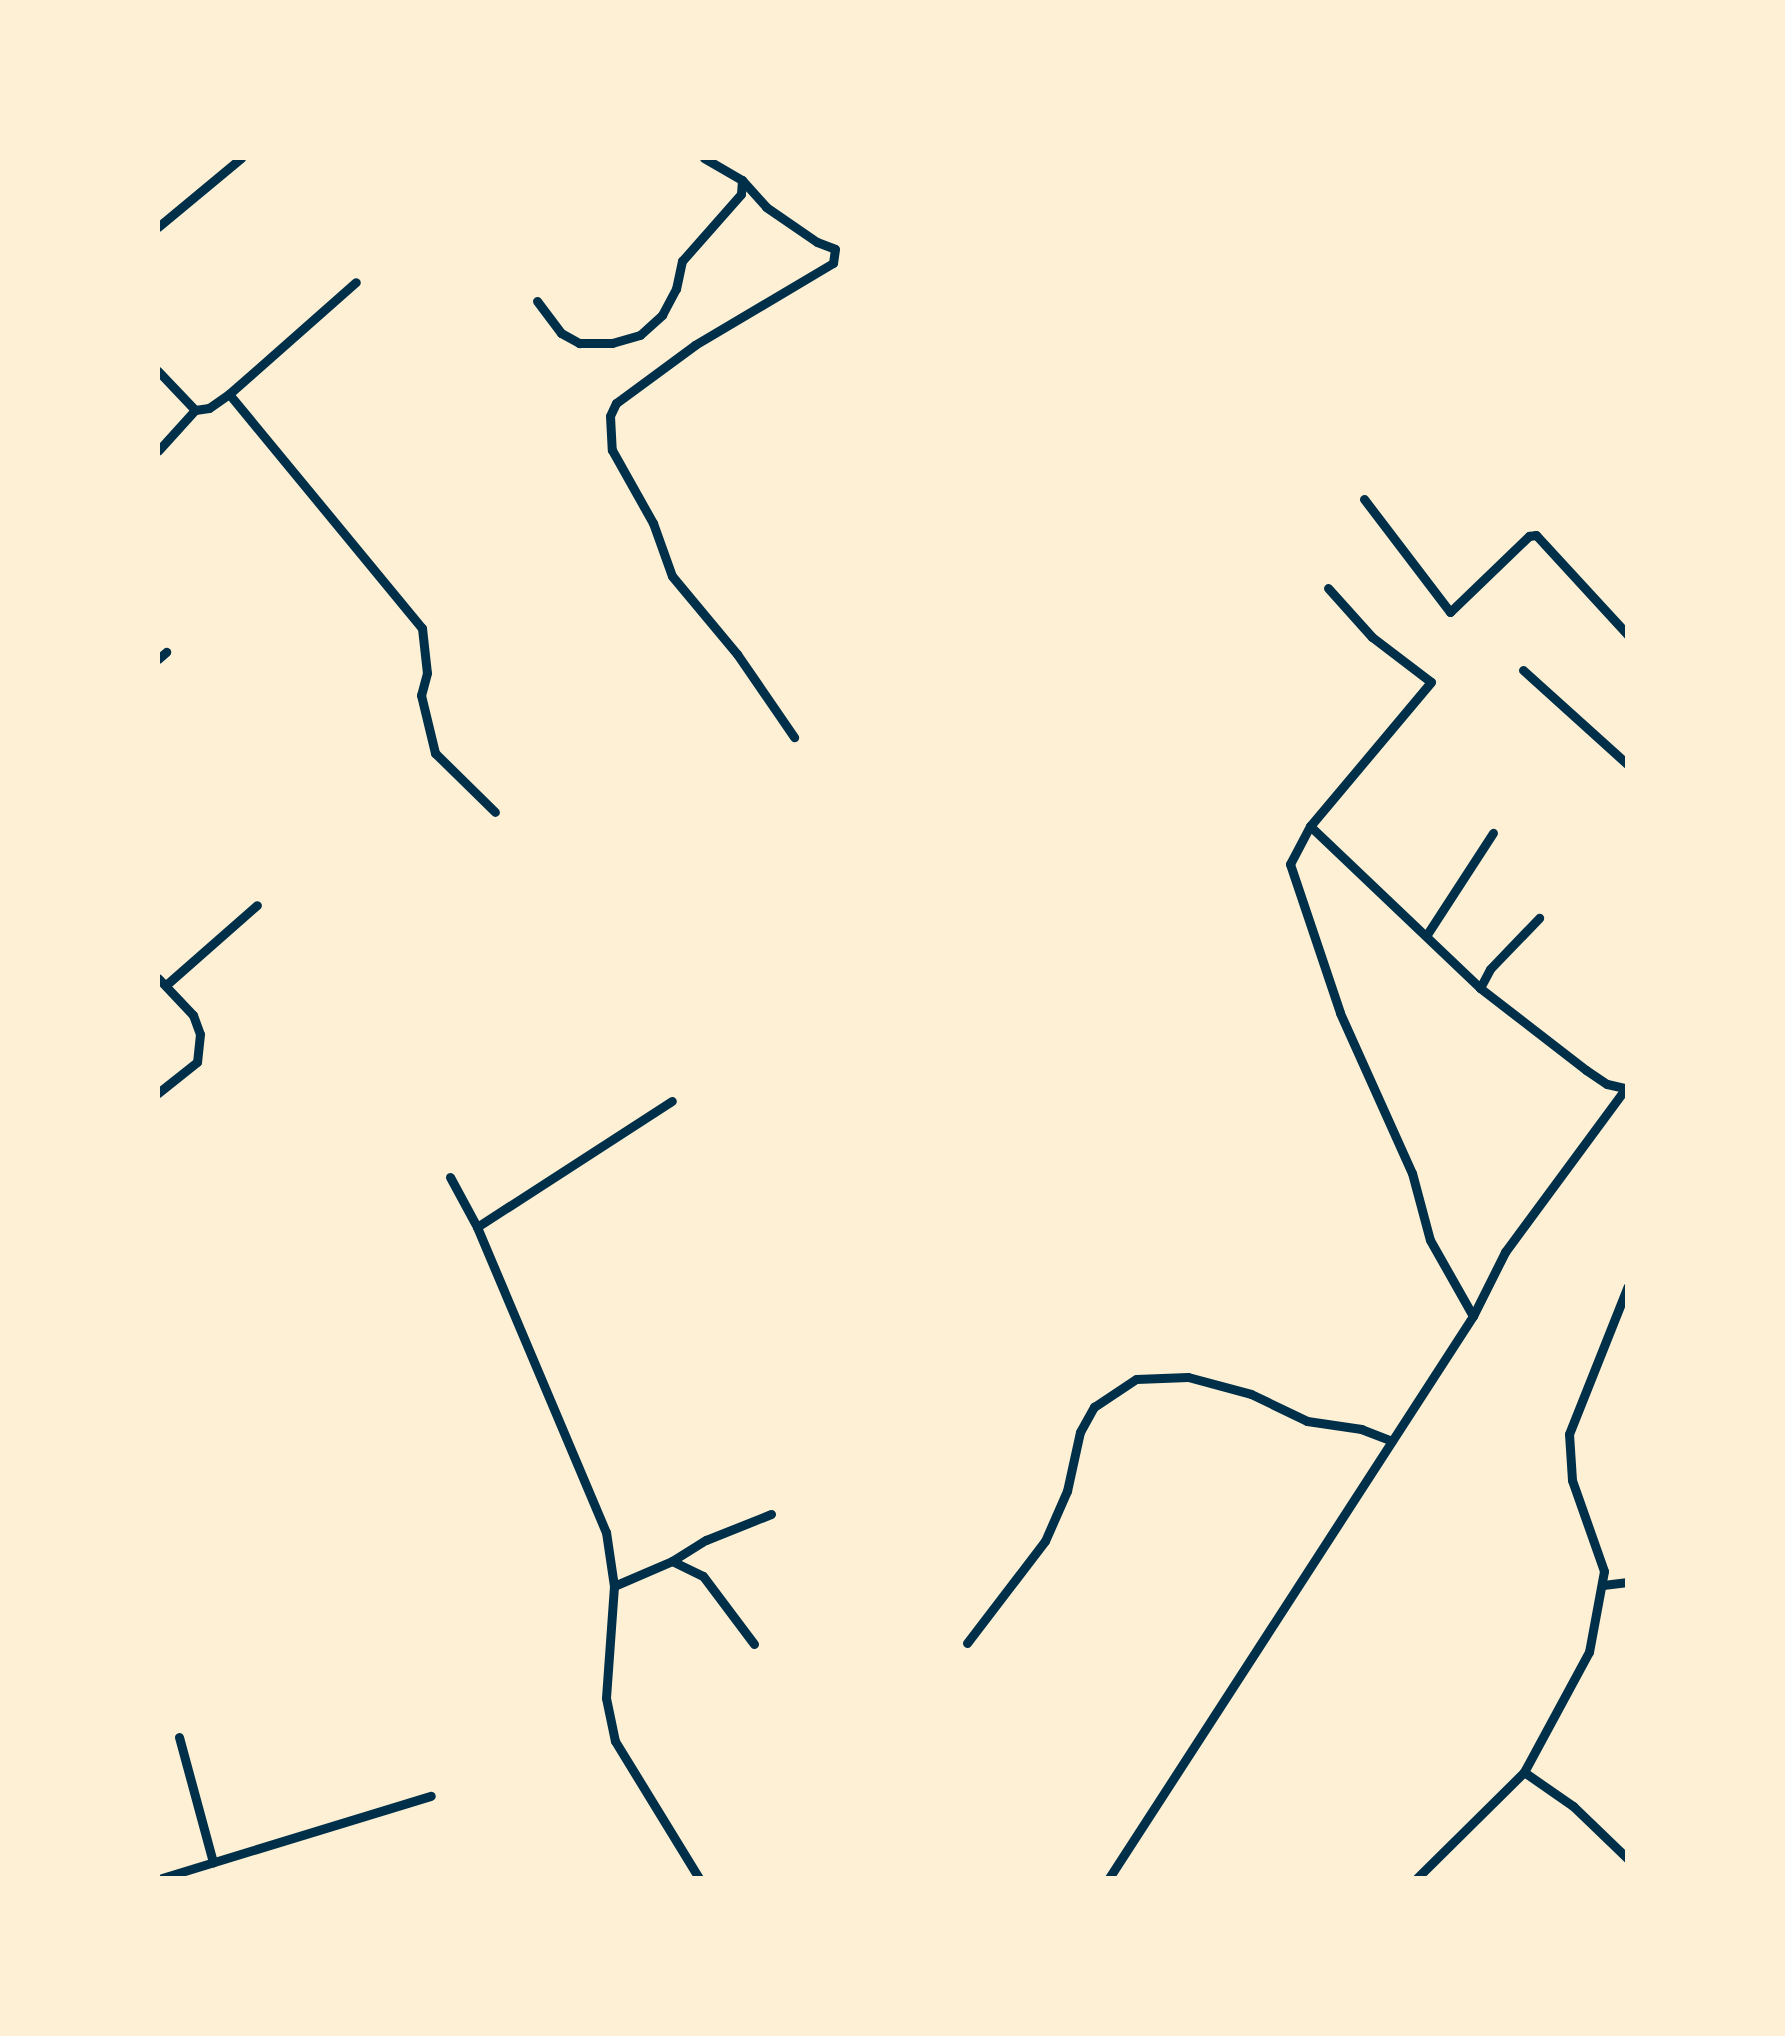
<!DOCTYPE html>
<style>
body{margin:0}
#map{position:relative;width:1785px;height:2036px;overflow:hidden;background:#fdf0d5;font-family:"Times New Roman",serif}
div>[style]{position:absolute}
.minor>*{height:9px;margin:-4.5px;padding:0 4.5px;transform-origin:4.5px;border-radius:4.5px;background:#003049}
span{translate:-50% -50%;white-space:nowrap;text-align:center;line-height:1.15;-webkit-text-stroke:8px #fdf0d5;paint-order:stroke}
.frame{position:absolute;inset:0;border:160px solid #fdf0d5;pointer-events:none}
</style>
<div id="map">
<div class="minor">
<i style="left:704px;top:158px;width:44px;rotate:30.1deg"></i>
<i style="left:742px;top:180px;width:36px;rotate:48deg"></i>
<i style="left:766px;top:207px;width:62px;rotate:34.5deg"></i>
<i style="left:817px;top:242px;width:19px;rotate:21deg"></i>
<i style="left:835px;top:249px;width:14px;rotate:98deg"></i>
<i style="left:833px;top:263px;width:161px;rotate:149.3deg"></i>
<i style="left:695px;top:345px;width:98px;rotate:143.7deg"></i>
<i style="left:616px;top:403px;width:14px;rotate:115deg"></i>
<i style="left:610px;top:416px;width:34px;rotate:87deg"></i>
<i style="left:612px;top:450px;width:84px;rotate:60.7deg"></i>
<i style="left:653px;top:523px;width:56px;rotate:70.3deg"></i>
<i style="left:672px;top:576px;width:102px;rotate:50.2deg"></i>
<i style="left:737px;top:654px;width:101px;rotate:55.5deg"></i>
<i style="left:158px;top:227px;width:108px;rotate:-39.7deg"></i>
<i style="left:537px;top:301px;width:40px;rotate:53deg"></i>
<i style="left:561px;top:333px;width:21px;rotate:29deg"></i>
<i style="left:579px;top:343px;width:33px"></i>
<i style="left:612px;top:343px;width:29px;rotate:-16deg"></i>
<i style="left:640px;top:335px;width:30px;rotate:-42deg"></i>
<i style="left:662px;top:315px;width:30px;rotate:-62deg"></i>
<i style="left:676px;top:289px;width:29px;rotate:-78deg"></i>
<i style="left:682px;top:261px;width:89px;rotate:-48.6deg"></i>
<i style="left:741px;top:194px;width:14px;rotate:-86deg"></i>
<i style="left:158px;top:371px;width:54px;rotate:46.5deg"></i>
<i style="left:195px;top:410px;width:55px;rotate:132.1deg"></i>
<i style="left:229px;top:394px;width:303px;rotate:50.5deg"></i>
<i style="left:422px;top:628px;width:45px;rotate:83.7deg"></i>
<i style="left:427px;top:673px;width:23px;rotate:105deg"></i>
<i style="left:421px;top:695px;width:60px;rotate:76.4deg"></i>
<i style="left:435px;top:753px;width:84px;rotate:44.5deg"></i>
<i style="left:195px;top:410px;width:14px;rotate:-8deg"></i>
<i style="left:209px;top:408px;width:24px;rotate:-35deg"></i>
<i style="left:229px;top:394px;width:169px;rotate:-41.4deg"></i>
<i style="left:1364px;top:499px;width:142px;rotate:52.7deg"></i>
<i style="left:1450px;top:612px;width:110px;rotate:-43.9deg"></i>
<i style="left:1529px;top:536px;width:7px;rotate:-8deg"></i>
<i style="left:1536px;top:535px;width:136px;rotate:47.4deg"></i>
<i style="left:1328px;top:588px;width:66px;rotate:48.1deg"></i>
<i style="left:1372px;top:637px;width:74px;rotate:37.3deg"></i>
<i style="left:1431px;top:682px;width:188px;rotate:130deg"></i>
<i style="left:1310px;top:826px;width:43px;rotate:117.8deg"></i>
<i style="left:1290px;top:864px;width:157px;rotate:71.4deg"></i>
<i style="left:1340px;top:1013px;width:175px;rotate:65.8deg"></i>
<i style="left:1412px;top:1173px;width:69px;rotate:75deg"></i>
<i style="left:1430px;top:1240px;width:87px;rotate:60.5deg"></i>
<i style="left:158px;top:659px;width:11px;rotate:-41deg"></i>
<i style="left:1523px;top:670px;width:142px;rotate:42.1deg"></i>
<i style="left:1310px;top:826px;width:235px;rotate:43.6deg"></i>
<i style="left:1480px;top:988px;width:134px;rotate:37.7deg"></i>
<i style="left:1586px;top:1070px;width:25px;rotate:34deg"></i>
<i style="left:1607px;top:1084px;width:22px;rotate:13deg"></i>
<i style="left:1426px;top:936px;width:123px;rotate:-57deg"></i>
<i style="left:158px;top:978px;width:51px;rotate:46.6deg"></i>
<i style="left:193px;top:1015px;width:20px;rotate:70deg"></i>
<i style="left:200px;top:1034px;width:28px;rotate:96deg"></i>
<i style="left:197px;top:1062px;width:50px;rotate:141.5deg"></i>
<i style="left:166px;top:985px;width:121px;rotate:-41.3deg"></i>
<i style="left:1480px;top:988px;width:21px;rotate:-62deg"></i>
<i style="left:1490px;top:969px;width:71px;rotate:-46.1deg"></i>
<i style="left:450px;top:1177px;width:57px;rotate:61.6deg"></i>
<i style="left:477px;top:1227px;width:331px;rotate:67.1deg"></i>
<i style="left:606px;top:1532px;width:55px;rotate:81.6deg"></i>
<i style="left:614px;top:1586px;width:112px;rotate:94.1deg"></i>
<i style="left:606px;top:1698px;width:44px;rotate:78.2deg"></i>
<i style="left:615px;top:1741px;width:161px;rotate:58.5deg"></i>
<i style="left:477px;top:1227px;width:232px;rotate:-32.9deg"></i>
<i style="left:672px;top:1561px;width:34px;rotate:26deg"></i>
<i style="left:703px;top:1576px;width:85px;rotate:53.1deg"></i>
<i style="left:1603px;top:1585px;width:25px;rotate:-7deg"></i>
<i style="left:614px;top:1586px;width:63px;rotate:-23.3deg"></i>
<i style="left:672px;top:1561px;width:40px;rotate:-32deg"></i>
<i style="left:706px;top:1540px;width:70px;rotate:-21.8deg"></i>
<i style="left:967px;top:1643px;width:128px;rotate:-52.6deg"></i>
<i style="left:1045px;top:1541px;width:55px;rotate:-66.3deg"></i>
<i style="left:1067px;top:1491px;width:60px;rotate:-77.6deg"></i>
<i style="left:1080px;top:1432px;width:29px;rotate:-61deg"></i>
<i style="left:1094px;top:1407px;width:50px;rotate:-33.7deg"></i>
<i style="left:1136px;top:1379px;width:52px;rotate:-2.2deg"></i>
<i style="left:1188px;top:1377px;width:65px;rotate:15.1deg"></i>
<i style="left:1251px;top:1394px;width:62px;rotate:25.7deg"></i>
<i style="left:1307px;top:1421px;width:55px;rotate:8.4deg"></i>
<i style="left:1361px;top:1429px;width:33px;rotate:21deg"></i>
<i style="left:179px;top:1737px;width:130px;rotate:74.8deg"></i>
<i style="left:1524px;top:1772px;width:60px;rotate:34.8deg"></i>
<i style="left:1573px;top:1806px;width:76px;rotate:43.9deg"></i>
<i style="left:162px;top:1878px;width:281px;rotate:-17deg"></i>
<i style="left:1109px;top:1878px;width:670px;rotate:-57.07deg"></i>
<i style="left:1473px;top:1316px;width:72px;rotate:-63.4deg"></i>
<i style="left:1505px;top:1252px;width:202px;rotate:-53.6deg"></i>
<i style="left:1417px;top:1878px;width:151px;rotate:-44.7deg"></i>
<i style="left:1524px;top:1772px;width:136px;rotate:-61.6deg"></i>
<i style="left:1589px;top:1652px;width:82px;rotate:-79.5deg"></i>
<i style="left:1604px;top:1571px;width:96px;rotate:-109.4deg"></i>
<i style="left:1572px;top:1480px;width:46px;rotate:-93.7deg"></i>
<i style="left:1569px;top:1434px;width:159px;rotate:-68.3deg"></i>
</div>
<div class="frame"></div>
</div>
